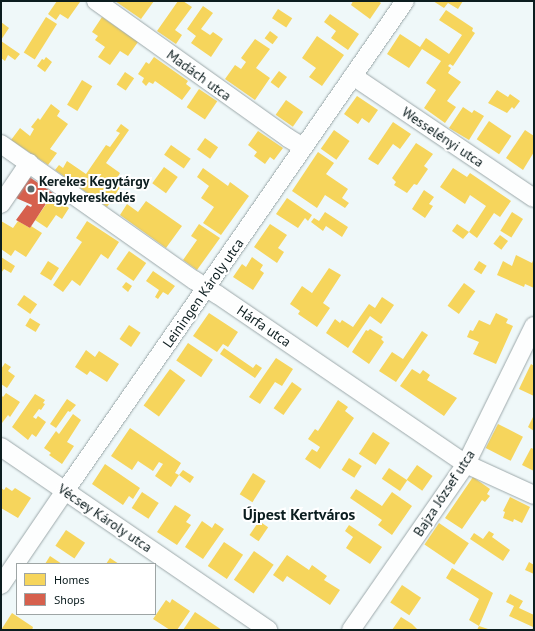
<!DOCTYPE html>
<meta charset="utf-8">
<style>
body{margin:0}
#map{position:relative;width:535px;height:631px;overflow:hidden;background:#eff8f9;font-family:"PT Sans",sans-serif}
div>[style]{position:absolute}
.homes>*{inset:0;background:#f6d55c;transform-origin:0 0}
.shops>*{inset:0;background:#d6604d}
.roads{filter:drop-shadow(0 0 1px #9ca8aa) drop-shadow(0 0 1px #9ca8aa)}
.minor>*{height:18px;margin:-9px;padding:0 9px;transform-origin:9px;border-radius:9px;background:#fdfefe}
.dots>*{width:11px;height:11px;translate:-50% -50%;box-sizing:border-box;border:2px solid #fff;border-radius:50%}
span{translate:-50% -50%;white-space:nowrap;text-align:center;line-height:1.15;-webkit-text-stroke:4px #fff;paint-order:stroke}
.street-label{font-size:14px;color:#0c1d1f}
.poi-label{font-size:14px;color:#0c1d1f;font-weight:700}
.left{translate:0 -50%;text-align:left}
.quarter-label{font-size:16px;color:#0c1d1f;font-weight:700}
.frame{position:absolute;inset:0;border:2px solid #0c1d1f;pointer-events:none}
.legend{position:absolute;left:16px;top:563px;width:140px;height:52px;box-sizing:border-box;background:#fff;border:1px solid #9ea5a5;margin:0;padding:5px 7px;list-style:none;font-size:12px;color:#0c1d1f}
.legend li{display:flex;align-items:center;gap:8px;height:20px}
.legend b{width:20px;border:1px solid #9ea5a5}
</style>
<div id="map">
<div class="homes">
<i style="clip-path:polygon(57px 1px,79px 1px,80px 2px,68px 19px,60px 14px,56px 20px,48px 14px)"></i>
<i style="clip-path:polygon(115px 1px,154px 1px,141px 19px)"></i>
<i style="clip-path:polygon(178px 1px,183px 1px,192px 7px,175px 30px,182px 35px,176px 44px,157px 31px)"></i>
<i style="clip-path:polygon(353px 1px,378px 1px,381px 3px,370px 19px,351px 5px)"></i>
<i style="clip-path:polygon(433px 1px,463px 1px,458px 9px,448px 3px,444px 8px)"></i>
<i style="clip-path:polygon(203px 6px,213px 13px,201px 29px,210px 35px,213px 32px,223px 39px,211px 57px,191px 43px,196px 36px,187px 29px)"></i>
<i style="left:278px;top:9px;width:17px;height:11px;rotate:33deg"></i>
<i style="clip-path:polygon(446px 10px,473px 28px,472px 31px,475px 33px,453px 66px,450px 64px,448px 66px,451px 68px,448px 73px,461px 82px,447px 101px,456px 107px,445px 123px,424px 108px,436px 90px,426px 83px,441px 61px,422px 49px,409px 68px,387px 54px,400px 34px,420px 47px,426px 38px,449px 54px,462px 35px,439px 20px)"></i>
<i style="clip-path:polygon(330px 14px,359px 34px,348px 50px,331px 38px,336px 31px,324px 22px)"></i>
<i style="left:46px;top:17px;width:13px;height:42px;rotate:32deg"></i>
<i style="clip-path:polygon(102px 17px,138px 42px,128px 56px,120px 51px,110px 65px,98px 57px,105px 47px,95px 40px,98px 36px,92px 32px)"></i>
<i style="clip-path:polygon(1px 22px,9px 28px,1px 40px)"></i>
<i style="left:270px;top:31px;width:10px;height:9px;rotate:37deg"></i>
<i style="clip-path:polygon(317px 36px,344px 55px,322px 86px,309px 77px,316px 68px,302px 58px)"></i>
<i style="clip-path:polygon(255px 39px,270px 49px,256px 68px,270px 78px,255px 100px,225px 79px,235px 65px,241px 69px,246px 62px,241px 58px)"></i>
<i style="clip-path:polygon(1px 41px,20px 54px,15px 60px,8px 55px,5px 61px,1px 58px)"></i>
<i style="clip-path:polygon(46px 57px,52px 62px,45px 72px,37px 66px,42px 59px,44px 60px)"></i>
<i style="clip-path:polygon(154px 57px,188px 81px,186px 84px,191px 88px,182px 100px,155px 81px,153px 84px,149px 82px,146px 86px,142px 82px,144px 78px,138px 74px,146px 62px,149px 64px)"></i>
<i style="left:279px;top:71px;width:10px;height:14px;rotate:37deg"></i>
<i style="left:125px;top:72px;width:11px;height:15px;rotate:34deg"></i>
<i style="left:82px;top:80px;width:12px;height:29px;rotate:31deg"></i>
<i style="left:199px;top:89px;width:22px;height:22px;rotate:34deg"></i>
<i style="clip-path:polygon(497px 90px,508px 97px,510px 94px,520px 101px,514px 109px,512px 107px,507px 113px,488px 103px)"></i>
<i style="clip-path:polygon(357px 96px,378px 110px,369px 123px,362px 118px,358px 124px,344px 114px)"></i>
<i style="left:286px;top:100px;width:21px;height:18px;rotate:35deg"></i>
<i style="clip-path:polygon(51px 104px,60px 111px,57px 116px,68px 124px,50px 149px,57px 153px,48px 165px,11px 140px,20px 128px,30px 136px,34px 129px,31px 127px,38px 118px,40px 120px)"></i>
<i style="clip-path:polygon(463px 107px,472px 113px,474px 110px,484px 116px,469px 140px,449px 128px)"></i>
<i style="left:489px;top:121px;width:27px;height:22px;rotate:34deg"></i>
<i style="clip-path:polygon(393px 122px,411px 134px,400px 149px,393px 144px,378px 165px,368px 159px)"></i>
<i style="clip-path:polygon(121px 124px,129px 130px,106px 163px,120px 173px,115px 182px,121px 186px,107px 207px,55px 170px,59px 165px,63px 168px,67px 161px,86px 174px,106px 145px,110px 147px,120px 133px,116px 131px)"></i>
<i style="left:334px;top:130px;width:19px;height:23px;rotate:35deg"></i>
<i style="clip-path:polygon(525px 130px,534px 136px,534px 152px,523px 170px,506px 158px)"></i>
<i style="clip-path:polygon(258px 131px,283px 148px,274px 160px,270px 157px,265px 164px,254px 156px,257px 152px,248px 145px)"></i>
<i style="left:205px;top:138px;width:16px;height:14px;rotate:35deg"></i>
<i style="clip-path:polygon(416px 143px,433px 154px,424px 166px,428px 169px,417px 185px,414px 184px,407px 193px,394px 185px,396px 182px,392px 178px)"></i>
<i style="left:171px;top:145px;width:24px;height:12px;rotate:35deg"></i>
<i style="clip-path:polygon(318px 152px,334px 163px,326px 174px,348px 189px,342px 198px,349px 203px,345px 208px,325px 195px,317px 208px,292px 191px)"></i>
<i style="left:164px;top:167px;width:17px;height:20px;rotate:36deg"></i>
<i style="clip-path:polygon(203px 168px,228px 186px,230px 182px,249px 196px,221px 235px,203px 223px,214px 207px,201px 198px,209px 186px,197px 177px)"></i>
<i style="clip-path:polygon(453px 168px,467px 177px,470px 173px,511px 201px,500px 217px,494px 213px,477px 238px,469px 232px,463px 239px,452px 231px,457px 224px,469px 232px,486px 206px,470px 195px,465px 204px,440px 187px)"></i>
<i style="clip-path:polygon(424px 190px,434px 197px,429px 204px,433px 206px,425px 218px,412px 209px)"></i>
<i style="clip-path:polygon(52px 196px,69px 208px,62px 219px,56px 215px,47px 228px,35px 220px)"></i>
<i style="clip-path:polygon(287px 198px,312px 215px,308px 221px,305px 218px,298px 228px,276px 214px)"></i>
<i style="clip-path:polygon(146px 201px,182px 226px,166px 248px,120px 215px,127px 204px,138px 212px)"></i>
<i style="clip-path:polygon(325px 212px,348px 227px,342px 237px,326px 226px,323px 231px,311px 222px,314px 218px,319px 221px)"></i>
<i style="left:512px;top:212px;width:13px;height:22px;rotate:32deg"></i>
<i style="clip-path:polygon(1px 221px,13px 228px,18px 221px,30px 228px,31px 226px,42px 233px,26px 257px,15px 250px,11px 256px,1px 249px)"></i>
<i style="clip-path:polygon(87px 221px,119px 242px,108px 259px,101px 254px,80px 286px,72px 280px,63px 292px,53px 285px,82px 242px,76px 238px)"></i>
<i style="clip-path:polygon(199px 224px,220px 238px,197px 270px,183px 260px,197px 240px,191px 236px)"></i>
<i style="clip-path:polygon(270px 224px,287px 235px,278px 248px,284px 252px,277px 263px,254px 247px)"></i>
<i style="left:500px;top:235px;width:10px;height:11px;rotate:37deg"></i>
<i style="left:129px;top:251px;width:21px;height:22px;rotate:35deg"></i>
<i style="clip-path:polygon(516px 255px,532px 263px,534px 258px,534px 288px,525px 284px,524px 287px,497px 275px,503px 261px,512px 266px)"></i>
<i style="clip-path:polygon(1px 257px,15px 266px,11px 273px,4px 269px,1px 273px)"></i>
<i style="clip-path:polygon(252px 257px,263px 265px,260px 270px,264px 273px,253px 290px,233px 277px,242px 264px,246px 267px)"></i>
<i style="left:48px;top:261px;width:13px;height:15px;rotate:32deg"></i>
<i style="left:479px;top:261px;width:9px;height:10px;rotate:32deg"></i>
<i style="clip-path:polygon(329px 268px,341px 275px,323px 303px,330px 308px,317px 327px,298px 314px,300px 311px,290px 304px,302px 286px,312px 293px)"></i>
<i style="clip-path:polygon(153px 271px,175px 286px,168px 295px,163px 292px,158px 299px,155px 297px,159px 290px,146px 281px)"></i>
<i style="clip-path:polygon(126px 282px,132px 286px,128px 292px,122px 287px)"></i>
<i style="left:464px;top:283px;width:14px;height:28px;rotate:36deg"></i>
<i style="left:24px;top:295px;width:16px;height:12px;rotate:35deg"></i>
<i style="clip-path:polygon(382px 297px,394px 305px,381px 324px,370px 316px,348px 348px,326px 333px,335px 319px,340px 323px,342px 320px,353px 327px,369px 304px,375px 308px)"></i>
<i style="clip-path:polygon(209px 313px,238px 332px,228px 347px,223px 344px,217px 352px,193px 336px)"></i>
<i style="clip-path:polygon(496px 313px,508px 319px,506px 323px,513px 326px,496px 364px,473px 354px,479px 342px,467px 337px,470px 330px,473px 331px,479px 320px,490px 325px)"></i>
<i style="left:30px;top:318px;width:12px;height:9px;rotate:31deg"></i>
<i style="left:129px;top:325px;width:14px;height:17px;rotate:34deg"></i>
<i style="clip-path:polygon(370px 329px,383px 337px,381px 339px,384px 342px,369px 364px,352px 352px,366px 330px,368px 331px)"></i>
<i style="clip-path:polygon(422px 331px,428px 335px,396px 382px,379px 371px,392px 352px,403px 359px)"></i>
<i style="left:188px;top:343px;width:30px;height:21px;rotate:34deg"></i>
<i style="clip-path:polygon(224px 348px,253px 368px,256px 364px,262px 368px,255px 378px,220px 354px)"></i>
<i style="clip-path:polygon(86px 350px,95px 357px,99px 351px,119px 364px,107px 382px,90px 371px,87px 375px,75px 367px)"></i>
<i style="clip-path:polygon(276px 358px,293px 369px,282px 386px,275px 382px,260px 404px,249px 397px)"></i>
<i style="clip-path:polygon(5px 363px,11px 367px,8px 371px,15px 376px,7px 388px,1px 384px,1px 369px)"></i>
<i style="clip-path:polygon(531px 364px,534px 366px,534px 396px,519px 389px)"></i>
<i style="left:170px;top:369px;width:19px;height:45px;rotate:36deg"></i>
<i style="clip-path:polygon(412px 369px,420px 374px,423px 370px,430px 375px,427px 380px,457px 398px,444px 416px,400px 386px)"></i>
<i style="left:292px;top:382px;width:12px;height:32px;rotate:35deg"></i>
<i style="clip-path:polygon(6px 393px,20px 402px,10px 417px,8px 415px,2px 423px,1px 395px,3px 397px)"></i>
<i style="clip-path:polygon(35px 394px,45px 400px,43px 403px,45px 404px,41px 410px,39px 409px,33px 417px,36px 419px,38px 416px,46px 422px,36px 437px,32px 434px,28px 440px,12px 427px)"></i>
<i style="clip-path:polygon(67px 399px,76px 405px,70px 412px,68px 411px,56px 428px,50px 424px)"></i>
<i style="clip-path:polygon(338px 400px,348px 407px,345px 411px,354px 418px,320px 469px,305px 459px,312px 449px,317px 452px,320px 447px,308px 439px,315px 429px,318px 431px)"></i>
<i style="clip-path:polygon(73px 414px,81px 420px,67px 442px,74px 446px,62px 464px,49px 455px,51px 453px,44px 448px,56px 431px,59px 434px)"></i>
<i style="clip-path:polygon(534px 415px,534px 431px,528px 427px)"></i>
<i style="left:498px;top:424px;width:28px;height:27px;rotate:27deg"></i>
<i style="clip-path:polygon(130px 428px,181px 463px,175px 473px,179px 475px,171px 487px,155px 476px,163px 464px,159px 462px,153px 471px,138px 461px,132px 470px,111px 456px)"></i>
<i style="left:373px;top:432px;width:20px;height:26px;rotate:33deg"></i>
<i style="clip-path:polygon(531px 448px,534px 449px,534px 471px,522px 465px)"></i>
<i style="left:349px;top:458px;width:15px;height:14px;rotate:32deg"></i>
<i style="clip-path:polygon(105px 464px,140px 488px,133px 499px,129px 496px,123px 505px,92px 484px)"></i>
<i style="left:417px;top:465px;width:19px;height:18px;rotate:35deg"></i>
<i style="left:389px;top:468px;width:22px;height:13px;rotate:34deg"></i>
<i style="clip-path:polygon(183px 470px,194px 477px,190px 483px,179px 475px)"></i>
<i style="left:253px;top:473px;width:15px;height:25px;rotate:32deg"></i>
<i style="clip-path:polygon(473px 477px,490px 489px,487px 494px,490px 496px,485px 502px,482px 500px,462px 529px,445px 518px)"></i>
<i style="clip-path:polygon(6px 487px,12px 491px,15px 488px,31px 498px,18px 518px,1px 508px,1px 488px,4px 490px)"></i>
<i style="clip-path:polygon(356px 489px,382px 506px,392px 492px,412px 506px,392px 535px,378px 525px,382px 520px,350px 498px)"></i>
<i style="left:142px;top:492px;width:20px;height:19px;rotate:33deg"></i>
<i style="clip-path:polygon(510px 497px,530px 507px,522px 523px,514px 519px,513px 522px,503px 518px,505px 512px,503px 511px)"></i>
<i style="clip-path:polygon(175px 505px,191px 515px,186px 522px,191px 525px,177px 545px,157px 532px)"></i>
<i style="clip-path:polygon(202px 521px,212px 528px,215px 523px,224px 529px,203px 559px,185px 547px)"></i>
<i style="left:259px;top:521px;width:11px;height:17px;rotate:34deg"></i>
<i style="left:439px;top:523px;width:36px;height:26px;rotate:34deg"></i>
<i style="clip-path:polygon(349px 525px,382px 547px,370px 564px,346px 548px,353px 537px,345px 531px)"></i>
<i style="left:66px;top:530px;width:23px;height:19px;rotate:34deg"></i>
<i style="clip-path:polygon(489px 531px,494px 534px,492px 537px,510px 550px,503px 561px,470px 539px,474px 533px,483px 539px)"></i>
<i style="left:224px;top:542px;width:23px;height:29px;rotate:34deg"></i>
<i style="left:254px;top:551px;width:24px;height:35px;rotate:35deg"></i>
<i style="clip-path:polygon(287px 555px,309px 570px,312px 565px,327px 576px,324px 580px,340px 590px,330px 605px,287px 576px,283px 582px,273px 575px)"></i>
<i style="clip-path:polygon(50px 556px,62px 564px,45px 564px)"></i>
<i style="clip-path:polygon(110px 558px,119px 564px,106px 564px)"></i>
<i style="clip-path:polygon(529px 562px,534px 565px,534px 574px,525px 570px)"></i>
<i style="clip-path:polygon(452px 568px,493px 593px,479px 626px,491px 630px,477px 630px,479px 626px,469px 620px,479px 599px,446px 578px)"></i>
<i style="left:402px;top:585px;width:23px;height:21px;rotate:34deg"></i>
<i style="clip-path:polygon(510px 594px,523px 601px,519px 608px,534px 615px,534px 630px,532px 630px,533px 627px,509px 616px,514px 606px,506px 602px)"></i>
<i style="clip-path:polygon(172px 599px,190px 611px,177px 630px,170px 630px,153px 619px,166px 600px,170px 603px)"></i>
<i style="clip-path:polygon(195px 612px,222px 630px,183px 630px)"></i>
<i style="clip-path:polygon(12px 613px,33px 627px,32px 630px,1px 630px)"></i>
<i style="clip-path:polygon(401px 617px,412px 624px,418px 630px,392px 630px)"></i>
</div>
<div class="shops">
<i style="clip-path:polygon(28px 176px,53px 193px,30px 228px,16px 220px,27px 205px,31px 207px,32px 205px,16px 198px)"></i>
</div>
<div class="roads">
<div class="minor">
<i style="left:96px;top:1px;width:236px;rotate:35.5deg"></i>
<i style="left:288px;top:138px;width:17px;rotate:31deg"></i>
<i style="left:353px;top:76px;width:218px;rotate:34deg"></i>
<i style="left:1px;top:144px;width:236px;rotate:35.2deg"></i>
<i style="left:194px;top:280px;width:28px;rotate:32deg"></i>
<i style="left:218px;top:295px;width:300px;rotate:34.3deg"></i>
<i style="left:466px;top:464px;width:75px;rotate:24.5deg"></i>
<i style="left:1px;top:204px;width:50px;rotate:-55.7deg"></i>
<i style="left:1px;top:447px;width:324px;rotate:34.4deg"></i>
<i style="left:1px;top:585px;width:114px;rotate:-55.8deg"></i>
<i style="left:65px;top:491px;width:596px;rotate:-55.24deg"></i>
<i style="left:351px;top:630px;width:202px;rotate:-55.3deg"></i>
<i style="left:466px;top:464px;width:154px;rotate:-63.8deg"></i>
</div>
</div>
<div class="dots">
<i style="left:31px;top:189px;background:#5b6a6b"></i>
</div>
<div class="street-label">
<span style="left:199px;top:75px;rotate:36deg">Madách utca</span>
<span style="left:443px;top:137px;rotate:34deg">Wesselényi utca</span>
<span style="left:203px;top:293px;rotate:-55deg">Leiningen Károly utca</span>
<span style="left:264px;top:326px;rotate:34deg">Hárfa utca</span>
<span style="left:444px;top:493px;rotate:-57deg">Bajza József utca</span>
<span style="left:105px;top:518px;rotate:34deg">Vécsey Károly utca</span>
</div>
<div class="poi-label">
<span class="left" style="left:39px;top:189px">Kerekes Kegytárgy<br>Nagykereskedés</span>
</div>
<div class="quarter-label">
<span style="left:299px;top:514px">Újpest Kertváros</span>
</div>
<div class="frame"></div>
<ul class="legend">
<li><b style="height:11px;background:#f6d55c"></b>Homes</li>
<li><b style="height:11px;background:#d6604d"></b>Shops</li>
</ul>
</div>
